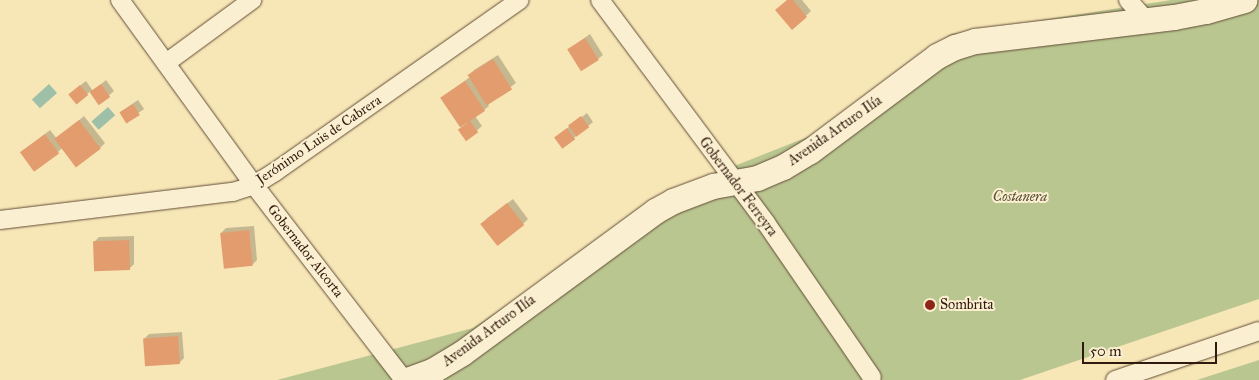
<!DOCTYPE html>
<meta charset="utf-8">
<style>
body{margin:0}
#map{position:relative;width:1259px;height:380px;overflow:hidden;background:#f7e6b6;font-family:"IM FELL Great Primer",serif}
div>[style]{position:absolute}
.green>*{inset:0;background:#bac690}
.water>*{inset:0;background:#9ec0a9;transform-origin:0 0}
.shadow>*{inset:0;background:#0003;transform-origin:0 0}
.building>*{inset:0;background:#e39c6e;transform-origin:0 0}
.roads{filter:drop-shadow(0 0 1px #624c38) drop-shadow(0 0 1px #624c38)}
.street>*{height:18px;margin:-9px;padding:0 9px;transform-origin:9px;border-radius:9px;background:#faefd0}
.secondary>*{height:25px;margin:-12.5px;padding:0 12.5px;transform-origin:12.5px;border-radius:12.5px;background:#faefd0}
.dots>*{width:14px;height:14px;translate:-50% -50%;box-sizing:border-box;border:2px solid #faefd0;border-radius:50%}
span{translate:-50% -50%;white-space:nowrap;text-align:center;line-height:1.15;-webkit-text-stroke:4px #faefd0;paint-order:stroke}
.street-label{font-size:14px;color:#30190e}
.park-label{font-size:14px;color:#594d35;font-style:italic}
.poi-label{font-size:14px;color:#30190e}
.left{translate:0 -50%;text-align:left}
.scale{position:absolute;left:1082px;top:342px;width:135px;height:22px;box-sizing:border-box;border:2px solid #30190e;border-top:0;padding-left:6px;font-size:15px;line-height:18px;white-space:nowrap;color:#30190e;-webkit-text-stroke:4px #faefd0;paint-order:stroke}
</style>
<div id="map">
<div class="green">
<i style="clip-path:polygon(1171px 0,1259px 0,1259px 299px,1020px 380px,277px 380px,473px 328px,607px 238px,709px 176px,810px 136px,951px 34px)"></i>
<i style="clip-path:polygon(1259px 360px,1259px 380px,1197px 380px)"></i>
</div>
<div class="water">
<i style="left:49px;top:84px;width:12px;height:23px;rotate:48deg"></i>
<i style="left:108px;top:107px;width:11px;height:22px;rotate:49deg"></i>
</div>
<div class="shadow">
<i style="clip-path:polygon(788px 0,802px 0,811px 11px,792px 29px)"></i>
<i style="clip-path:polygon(590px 34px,603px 55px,598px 59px,569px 49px)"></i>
<i style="clip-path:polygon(498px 55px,516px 83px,488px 104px,489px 106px,484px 110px,475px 116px,482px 126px,466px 140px,459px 130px,467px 123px,442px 97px,470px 77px,469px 75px,474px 70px)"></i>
<i style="clip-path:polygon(106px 80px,114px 91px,100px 103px,91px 91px,87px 94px,69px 94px,86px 81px,93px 91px)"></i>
<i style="left:138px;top:100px;width:11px;height:21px;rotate:56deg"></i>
<i style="clip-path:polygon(587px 113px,593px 122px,563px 147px,561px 133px)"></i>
<i style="clip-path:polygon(84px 116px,105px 143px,100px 148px,63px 147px,58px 152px,27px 148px,50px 130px,57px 139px)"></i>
<i style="clip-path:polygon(513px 199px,528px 219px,523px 224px,486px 219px)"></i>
<i style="clip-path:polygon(254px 226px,257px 260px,252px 265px,221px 233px,226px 228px)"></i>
<i style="clip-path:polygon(134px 236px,134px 264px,129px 269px,94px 242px,99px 237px)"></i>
<i style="clip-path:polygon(182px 332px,184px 358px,179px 363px,144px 339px,149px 334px)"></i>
</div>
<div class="building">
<i style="clip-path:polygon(787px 0,793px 0,807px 17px,792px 30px,775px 10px)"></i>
<i style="left:585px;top:38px;width:26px;height:21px;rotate:58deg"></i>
<i style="left:493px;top:59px;width:36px;height:30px;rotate:58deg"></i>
<i style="left:465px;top:81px;width:36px;height:30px;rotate:56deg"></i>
<i style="left:101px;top:84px;width:16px;height:14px;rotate:55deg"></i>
<i style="left:80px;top:85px;width:13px;height:15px;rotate:51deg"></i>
<i style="left:133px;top:104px;width:13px;height:16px;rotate:58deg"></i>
<i style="left:581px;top:116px;width:14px;height:16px;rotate:54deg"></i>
<i style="left:79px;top:120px;width:36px;height:31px;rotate:53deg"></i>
<i style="left:470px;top:121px;width:14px;height:15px;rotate:54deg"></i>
<i style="left:567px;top:128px;width:14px;height:16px;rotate:54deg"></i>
<i style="left:45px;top:134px;width:24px;height:31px;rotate:54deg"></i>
<i style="left:507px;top:203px;width:28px;height:34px;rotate:52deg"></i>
<i style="left:249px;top:230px;width:36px;height:29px;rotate:84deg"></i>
<i style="left:129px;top:240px;width:30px;height:36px;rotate:88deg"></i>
<i style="left:178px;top:336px;width:28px;height:35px;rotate:86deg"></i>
</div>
<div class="roads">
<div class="street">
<i style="left:120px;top:0;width:228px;rotate:54.1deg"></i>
<i style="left:254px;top:185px;width:246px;rotate:52.4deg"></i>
<i style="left:600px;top:0;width:278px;rotate:53.3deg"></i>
<i style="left:766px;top:223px;width:187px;rotate:55.5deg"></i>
<i style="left:1128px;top:0;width:27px;rotate:48deg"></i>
<i style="left:166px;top:63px;width:107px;rotate:-36.2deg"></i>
<i style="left:0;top:220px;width:235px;rotate:-6.9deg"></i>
<i style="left:233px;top:192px;width:22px;rotate:-18deg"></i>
<i style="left:254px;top:185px;width:25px;rotate:-32deg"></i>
<i style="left:275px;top:172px;width:299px;rotate:-35.1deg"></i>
<i style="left:1115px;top:380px;width:152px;rotate:-18.8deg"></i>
</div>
<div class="secondary">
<i style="left:407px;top:380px;width:27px;rotate:-20deg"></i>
<i style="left:432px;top:371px;width:35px;rotate:-31deg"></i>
<i style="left:462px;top:353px;width:240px;rotate:-36.3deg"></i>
<i style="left:655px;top:211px;width:21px;rotate:-29deg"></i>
<i style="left:673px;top:201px;width:43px;rotate:-20.6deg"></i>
<i style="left:713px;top:186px;width:45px;rotate:-10.3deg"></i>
<i style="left:757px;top:178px;width:28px;rotate:-23deg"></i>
<i style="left:783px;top:167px;width:31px;rotate:-31deg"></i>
<i style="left:810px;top:151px;width:159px;rotate:-36.8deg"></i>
<i style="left:937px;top:56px;width:20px;rotate:-27deg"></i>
<i style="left:955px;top:47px;width:21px;rotate:-17deg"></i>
<i style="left:975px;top:41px;width:200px;rotate:-6.9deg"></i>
<i style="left:1174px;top:17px;width:33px;rotate:-11deg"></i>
<i style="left:1206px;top:11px;width:40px;rotate:-16deg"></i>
</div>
</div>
<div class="dots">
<i style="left:930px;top:305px;background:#8f2418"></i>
</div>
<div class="street-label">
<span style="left:835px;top:131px;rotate:-35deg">Avenida Arturo Ilía</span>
<span style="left:319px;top:140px;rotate:-34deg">Jerónimo Luis de Cabrera</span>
<span style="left:738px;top:187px;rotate:53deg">Gobernador Ferreyra</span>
<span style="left:305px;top:251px;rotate:52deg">Gobernador Alcorta</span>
<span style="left:489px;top:331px;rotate:-36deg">Avenida Arturo Ilía</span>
</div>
<div class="park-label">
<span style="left:1020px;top:197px">Costanera</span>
</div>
<div class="poi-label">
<span class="left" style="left:940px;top:305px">Sombrita</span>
</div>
<div class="scale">50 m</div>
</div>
